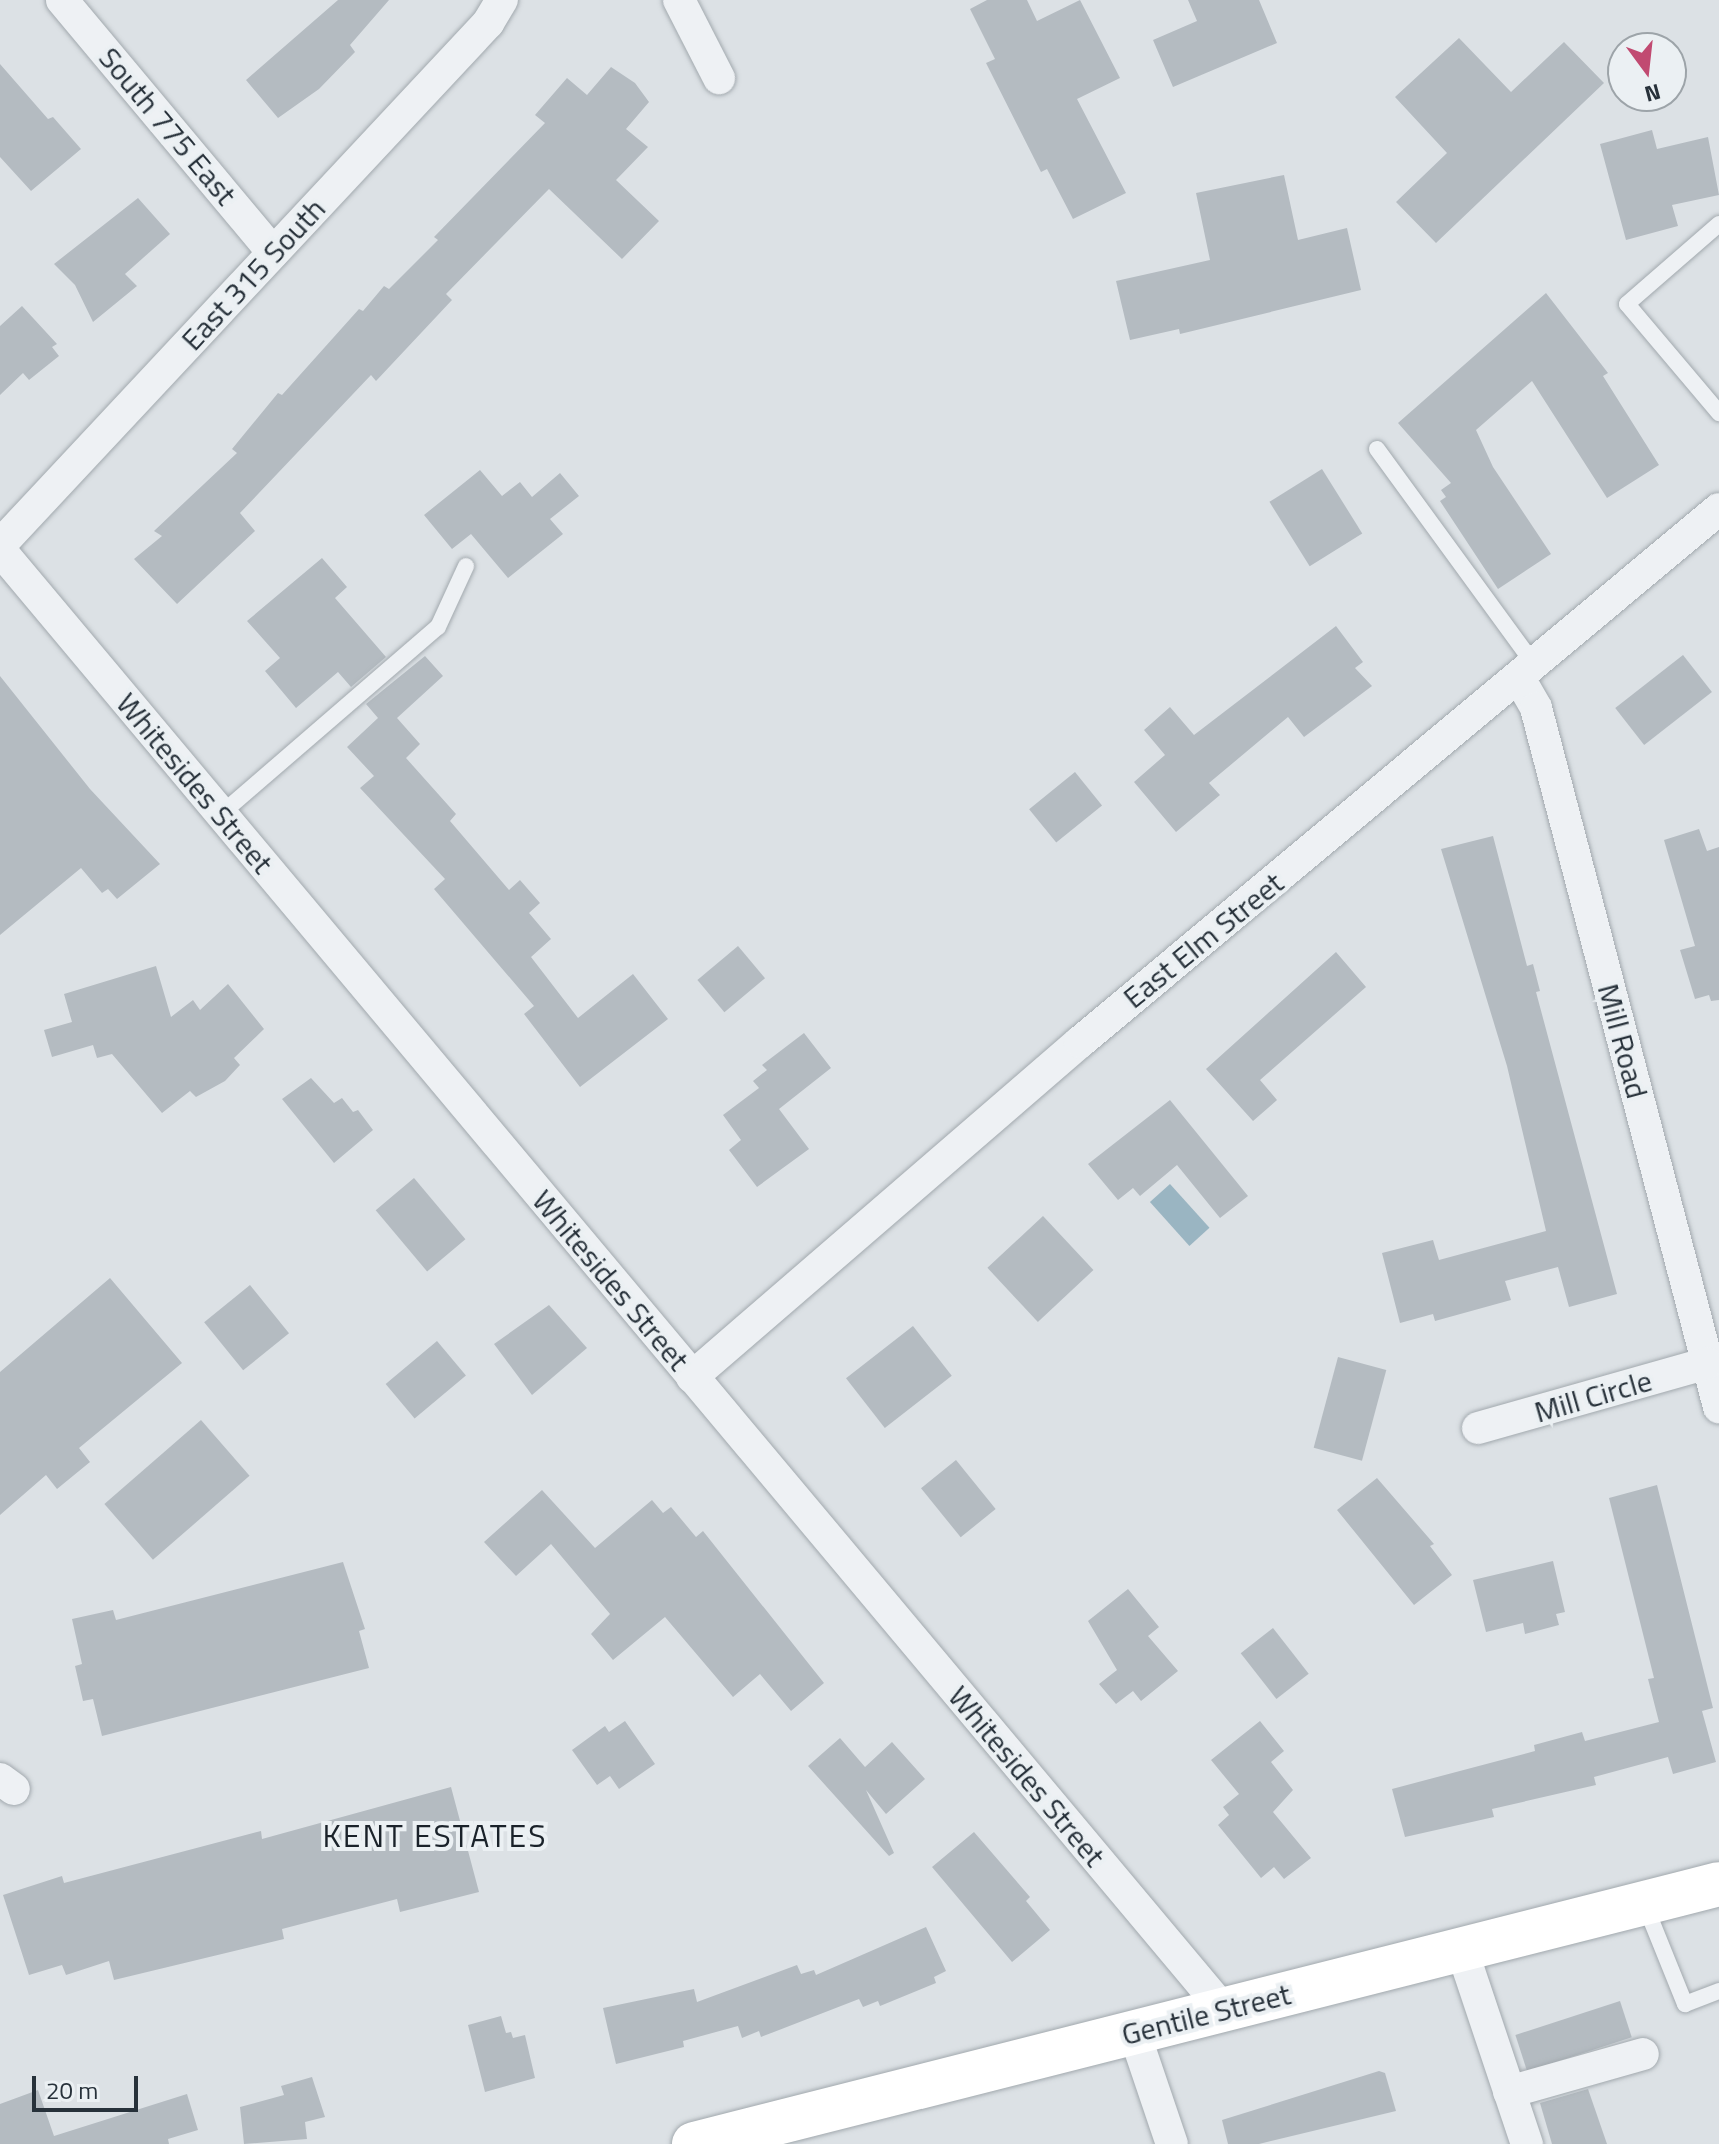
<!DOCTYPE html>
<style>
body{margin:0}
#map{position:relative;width:1719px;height:2144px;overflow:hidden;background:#dce1e5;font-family:"Titillium Web",sans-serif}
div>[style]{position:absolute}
.water>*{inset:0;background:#9ab5c2;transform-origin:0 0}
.building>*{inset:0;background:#b4bbc1;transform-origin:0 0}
.roads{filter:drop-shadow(0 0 2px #a2a9ae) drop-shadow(0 0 2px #a2a9ae)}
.service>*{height:16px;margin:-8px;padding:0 8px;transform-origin:8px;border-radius:8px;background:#eef1f4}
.minor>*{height:32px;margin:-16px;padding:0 16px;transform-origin:16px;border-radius:16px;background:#eef1f4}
.secondary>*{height:44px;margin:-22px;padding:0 22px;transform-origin:22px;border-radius:22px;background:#fff}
span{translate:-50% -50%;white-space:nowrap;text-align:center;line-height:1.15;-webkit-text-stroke:8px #ebf0f3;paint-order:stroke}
.street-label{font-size:30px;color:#27313a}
.neighbourhood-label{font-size:32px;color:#1a222a;letter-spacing:2px}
.north{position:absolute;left:1607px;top:32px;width:80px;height:80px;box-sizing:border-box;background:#ebf0f3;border:2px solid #9da4a9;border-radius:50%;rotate:165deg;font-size:22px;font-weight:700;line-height:32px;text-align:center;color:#27313a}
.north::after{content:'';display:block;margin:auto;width:28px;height:36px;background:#c14a71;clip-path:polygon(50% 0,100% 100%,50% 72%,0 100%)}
.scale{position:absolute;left:32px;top:2076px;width:106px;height:36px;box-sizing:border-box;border:4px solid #27313a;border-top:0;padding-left:10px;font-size:24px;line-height:28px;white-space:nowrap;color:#27313a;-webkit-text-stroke:6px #ebf0f3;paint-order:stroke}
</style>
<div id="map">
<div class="water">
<i style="left:1170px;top:1184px;width:59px;height:27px;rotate:48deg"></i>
</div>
<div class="building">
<i style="clip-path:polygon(338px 0,389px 0,350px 45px,355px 52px,319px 89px,278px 118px,246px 80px)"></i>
<i style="clip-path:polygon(987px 0,1027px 0,1037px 21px,1080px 0,1120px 78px,1077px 99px,1126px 193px,1073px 219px,1047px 169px,1041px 172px,986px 63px,995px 59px,970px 9px)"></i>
<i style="clip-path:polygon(1188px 0,1259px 0,1277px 43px,1173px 87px,1153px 40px,1197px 21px)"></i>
<i style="clip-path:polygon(1459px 38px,1511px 92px,1564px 42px,1604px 83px,1436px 243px,1396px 202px,1447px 153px,1395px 97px)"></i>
<i style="clip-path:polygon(0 64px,48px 119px,53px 117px,81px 149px,31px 191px,0 157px)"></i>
<i style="clip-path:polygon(611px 67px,635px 83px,649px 102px,626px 129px,648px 147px,616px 180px,659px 221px,622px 259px,549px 189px,446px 294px,452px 300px,376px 381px,371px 375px,240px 513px,255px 531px,177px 604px,134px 559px,162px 536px,154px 531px,237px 453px,232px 449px,278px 393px,282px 395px,359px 309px,363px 311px,384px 286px,389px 289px,438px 240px,434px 237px,545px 123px,535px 115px,567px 78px,587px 95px)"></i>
<i style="clip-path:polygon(1652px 130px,1657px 149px,1708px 137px,1719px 195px,1672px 205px,1678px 226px,1626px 240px,1600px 144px)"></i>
<i style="clip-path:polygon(1284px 175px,1298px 240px,1347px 228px,1361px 290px,1180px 334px,1179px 329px,1130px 340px,1116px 281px,1210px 260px,1196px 193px)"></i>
<i style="clip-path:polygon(138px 198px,170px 234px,125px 274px,137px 286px,93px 322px,75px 285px,54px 264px)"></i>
<i style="clip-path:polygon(1546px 293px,1608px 373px,1603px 376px,1659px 465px,1607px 498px,1532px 381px,1476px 430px,1493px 467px,1551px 554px,1498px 589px,1440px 501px,1446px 497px,1441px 490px,1451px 483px,1398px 423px)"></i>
<i style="clip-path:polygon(22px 306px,57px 344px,52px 347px,59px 356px,29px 380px,23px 373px,0 395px,0 326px)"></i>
<i style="left:1322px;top:469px;width:76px;height:62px;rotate:58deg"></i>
<i style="clip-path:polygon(480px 470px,502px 496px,520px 482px,532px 497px,560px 473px,579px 496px,550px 519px,563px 534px,508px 578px,471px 534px,452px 549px,424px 515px)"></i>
<i style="clip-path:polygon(322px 558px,347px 587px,335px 598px,386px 657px,351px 687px,338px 672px,296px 708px,265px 671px,280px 658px,247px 621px)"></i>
<i style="clip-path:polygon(1336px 626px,1363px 662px,1355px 668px,1372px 686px,1304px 737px,1288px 717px,1209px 783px,1220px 795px,1176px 832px,1134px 782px,1165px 755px,1144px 730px,1170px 707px,1194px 735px)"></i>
<i style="left:1683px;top:655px;width:47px;height:86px;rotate:52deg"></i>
<i style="clip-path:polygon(425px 656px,443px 676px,397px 718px,420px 744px,406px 758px,456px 814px,450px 821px,509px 890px,520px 880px,540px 903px,529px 913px,551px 939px,531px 957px,578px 1018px,633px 974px,668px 1019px,580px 1087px,524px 1014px,534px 1006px,434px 889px,445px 879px,360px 788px,374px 776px,347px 747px,378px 718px,366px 704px)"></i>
<i style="clip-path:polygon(0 676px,90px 789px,160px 864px,117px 899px,108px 889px,102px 893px,81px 868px,0 935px)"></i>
<i style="left:1075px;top:772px;width:43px;height:59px;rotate:51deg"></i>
<i style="clip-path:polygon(1699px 829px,1707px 851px,1719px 847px,1719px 1000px,1711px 1001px,1709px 995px,1695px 999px,1680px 950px,1695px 946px,1664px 840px)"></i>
<i style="clip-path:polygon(1493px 836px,1527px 966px,1533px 964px,1540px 991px,1536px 992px,1617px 1294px,1569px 1307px,1558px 1267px,1505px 1281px,1511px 1300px,1435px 1321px,1433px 1314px,1400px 1323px,1382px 1253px,1433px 1240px,1439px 1260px,1546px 1231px,1507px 1066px,1441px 849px)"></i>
<i style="left:738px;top:946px;width:42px;height:53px;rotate:50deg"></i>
<i style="clip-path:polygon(1336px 952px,1366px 987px,1260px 1080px,1277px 1100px,1253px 1121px,1206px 1069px)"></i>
<i style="clip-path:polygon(156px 966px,171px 1017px,193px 1000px,200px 1010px,228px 984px,264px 1029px,234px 1058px,240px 1065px,225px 1081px,196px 1097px,190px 1091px,162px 1113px,112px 1054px,97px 1058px,93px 1045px,52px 1057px,44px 1030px,72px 1022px,64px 994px)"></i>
<i style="clip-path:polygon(804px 1033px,831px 1068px,779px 1109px,809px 1149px,757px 1187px,729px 1150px,741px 1140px,723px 1115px,759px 1088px,753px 1081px,767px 1070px,762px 1065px)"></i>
<i style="clip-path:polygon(311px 1078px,334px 1103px,342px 1098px,353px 1112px,358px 1110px,373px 1130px,334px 1163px,282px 1099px)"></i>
<i style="clip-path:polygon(1170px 1100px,1248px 1196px,1220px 1218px,1177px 1165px,1140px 1196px,1133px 1188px,1118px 1200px,1088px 1164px)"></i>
<i style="left:414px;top:1178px;width:80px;height:50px;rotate:50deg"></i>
<i style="left:1043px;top:1216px;width:74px;height:76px;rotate:47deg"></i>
<i style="clip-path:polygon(110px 1278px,182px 1363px,79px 1448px,90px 1462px,57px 1489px,46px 1475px,0 1515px,0 1372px)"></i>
<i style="left:250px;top:1285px;width:62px;height:59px;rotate:51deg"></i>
<i style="clip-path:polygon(549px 1305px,587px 1348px,532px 1395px,494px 1344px)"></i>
<i style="left:913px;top:1326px;width:63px;height:85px;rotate:52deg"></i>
<i style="left:437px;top:1341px;width:45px;height:67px;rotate:50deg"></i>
<i style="left:1338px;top:1357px;width:50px;height:94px;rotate:15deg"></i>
<i style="left:201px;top:1420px;width:74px;height:128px;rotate:49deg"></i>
<i style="left:956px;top:1460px;width:63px;height:45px;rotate:51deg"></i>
<i style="clip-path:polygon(1377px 1478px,1434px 1544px,1430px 1546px,1452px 1575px,1414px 1605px,1337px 1510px)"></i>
<i style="clip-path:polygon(1657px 1485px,1713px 1708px,1702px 1711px,1716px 1762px,1673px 1774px,1668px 1757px,1594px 1777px,1596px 1785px,1492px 1809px,1494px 1817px,1405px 1837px,1392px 1789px,1535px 1751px,1534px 1745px,1582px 1732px,1585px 1741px,1659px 1722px,1648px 1679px,1654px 1678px,1609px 1498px)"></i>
<i style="clip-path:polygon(542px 1490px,595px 1548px,652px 1500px,663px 1513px,671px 1507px,696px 1537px,703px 1531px,824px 1683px,791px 1711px,760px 1674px,733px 1697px,665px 1617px,613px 1660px,591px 1634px,610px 1614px,551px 1544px,516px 1576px,484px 1542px)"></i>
<i style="clip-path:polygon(1553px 1561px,1565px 1612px,1556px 1614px,1559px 1625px,1525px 1634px,1523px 1623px,1486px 1632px,1473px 1580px)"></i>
<i style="clip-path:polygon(343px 1562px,365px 1629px,359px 1631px,369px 1668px,102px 1736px,93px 1699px,83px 1701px,75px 1666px,82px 1664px,72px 1619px,113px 1610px,116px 1620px)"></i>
<i style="clip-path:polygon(1128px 1589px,1159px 1627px,1148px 1636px,1178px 1671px,1141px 1701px,1133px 1691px,1116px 1704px,1099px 1684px,1117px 1670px,1088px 1621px)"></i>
<i style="left:1273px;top:1628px;width:58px;height:41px;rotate:52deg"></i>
<i style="clip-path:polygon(625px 1721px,655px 1764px,619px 1789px,610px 1776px,597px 1785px,572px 1750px,605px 1726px,609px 1732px)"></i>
<i style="clip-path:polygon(1260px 1721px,1284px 1751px,1271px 1762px,1293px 1790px,1273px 1812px,1311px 1858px,1284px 1879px,1274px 1867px,1261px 1878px,1218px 1825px,1229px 1815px,1223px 1807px,1239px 1794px,1211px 1760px)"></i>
<i style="clip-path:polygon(840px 1738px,865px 1767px,892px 1742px,925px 1779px,886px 1814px,866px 1790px,894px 1853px,889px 1856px,808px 1766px)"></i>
<i style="clip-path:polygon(451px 1787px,479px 1892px,400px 1912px,397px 1899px,282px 1929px,284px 1939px,114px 1980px,109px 1961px,66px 1975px,62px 1965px,29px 1975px,3px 1895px,62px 1876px,64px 1883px,261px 1831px,262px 1839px)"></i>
<i style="clip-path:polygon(974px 1832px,1030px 1897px,1026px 1901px,1050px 1930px,1012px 1962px,932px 1867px)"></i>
<i style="clip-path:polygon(926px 1927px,946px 1971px,934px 1977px,936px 1983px,880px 2006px,878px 2001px,863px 2007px,859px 1999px,761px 2037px,759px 2031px,742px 2038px,738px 2026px,683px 2041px,684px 2047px,616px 2064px,603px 2008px,694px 1989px,697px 2002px,797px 1965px,801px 1974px,814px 1970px,816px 1975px)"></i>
<i style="left:1620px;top:2001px;width:38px;height:110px;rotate:72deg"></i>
<i style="clip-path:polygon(501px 2016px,506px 2033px,511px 2032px,513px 2038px,525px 2035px,535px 2078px,485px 2092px,468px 2025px)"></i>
<i style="clip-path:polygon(1379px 2071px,1385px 2073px,1396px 2111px,1259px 2144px,1228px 2144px,1222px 2120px)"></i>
<i style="clip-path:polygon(312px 2077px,325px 2117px,305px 2122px,307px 2139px,244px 2144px,240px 2107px,284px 2095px,281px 2086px)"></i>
<i style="clip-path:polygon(1588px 2089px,1607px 2144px,1552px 2144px,1540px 2103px)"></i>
<i style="clip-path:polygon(38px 2090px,54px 2136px,187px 2094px,198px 2130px,168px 2139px,169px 2144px,0 2144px,0 2104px)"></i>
</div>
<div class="roads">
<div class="service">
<i style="left:1719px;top:224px;width:122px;rotate:139deg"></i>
<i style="left:1627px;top:304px;width:143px;rotate:49.8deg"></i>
<i style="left:1377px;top:449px;width:268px;rotate:53.9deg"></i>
<i style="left:221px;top:814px;width:286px;rotate:-40.8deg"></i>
<i style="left:438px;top:627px;width:67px;rotate:-65.3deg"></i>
<i style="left:1645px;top:1905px;width:107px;rotate:68deg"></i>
<i style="left:1685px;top:2004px;width:36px;rotate:-21deg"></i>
</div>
<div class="minor">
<i style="left:62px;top:0;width:329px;rotate:50.1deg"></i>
<i style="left:679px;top:0;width:88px;rotate:62.9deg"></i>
<i style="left:0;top:545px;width:715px;rotate:-46.93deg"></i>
<i style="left:488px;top:23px;width:27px;rotate:-59deg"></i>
<i style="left:0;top:550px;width:1904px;rotate:50.03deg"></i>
<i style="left:1519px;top:678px;width:34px;rotate:60deg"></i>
<i style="left:1536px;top:708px;width:723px;rotate:75.33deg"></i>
<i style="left:692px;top:1377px;width:513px;rotate:-40.81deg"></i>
<i style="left:1080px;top:1042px;width:832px;rotate:-39.83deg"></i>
<i style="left:1478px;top:1428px;width:238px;rotate:-15.8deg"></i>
<i style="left:0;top:1779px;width:17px;rotate:36deg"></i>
<i style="left:1462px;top:1950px;width:205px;rotate:71.5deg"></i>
<i style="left:1134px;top:2032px;width:118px;rotate:71.3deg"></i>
<i style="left:1509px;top:2092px;width:139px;rotate:-15.8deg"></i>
</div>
<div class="secondary">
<i style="left:694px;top:2144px;width:1057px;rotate:-14.23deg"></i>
</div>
</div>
<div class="street-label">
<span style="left:168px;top:126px;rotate:50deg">South 775 East</span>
<span style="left:253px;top:274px;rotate:-47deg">East 315 South</span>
<span style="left:195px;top:783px;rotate:50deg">Whitesides Street</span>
<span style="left:1203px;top:940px;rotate:-39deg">East Elm Street</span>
<span style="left:1623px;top:1041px;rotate:75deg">Mill Road</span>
<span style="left:611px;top:1280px;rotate:50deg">Whitesides Street</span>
<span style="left:1593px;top:1396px;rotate:-16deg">Mill Circle</span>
<span style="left:1027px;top:1776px;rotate:50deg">Whitesides Street</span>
<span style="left:1206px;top:2014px;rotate:-14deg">Gentile Street</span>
</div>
<div class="neighbourhood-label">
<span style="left:435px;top:1835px">KENT ESTATES</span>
</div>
<div class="north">N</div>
<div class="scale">20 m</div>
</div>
